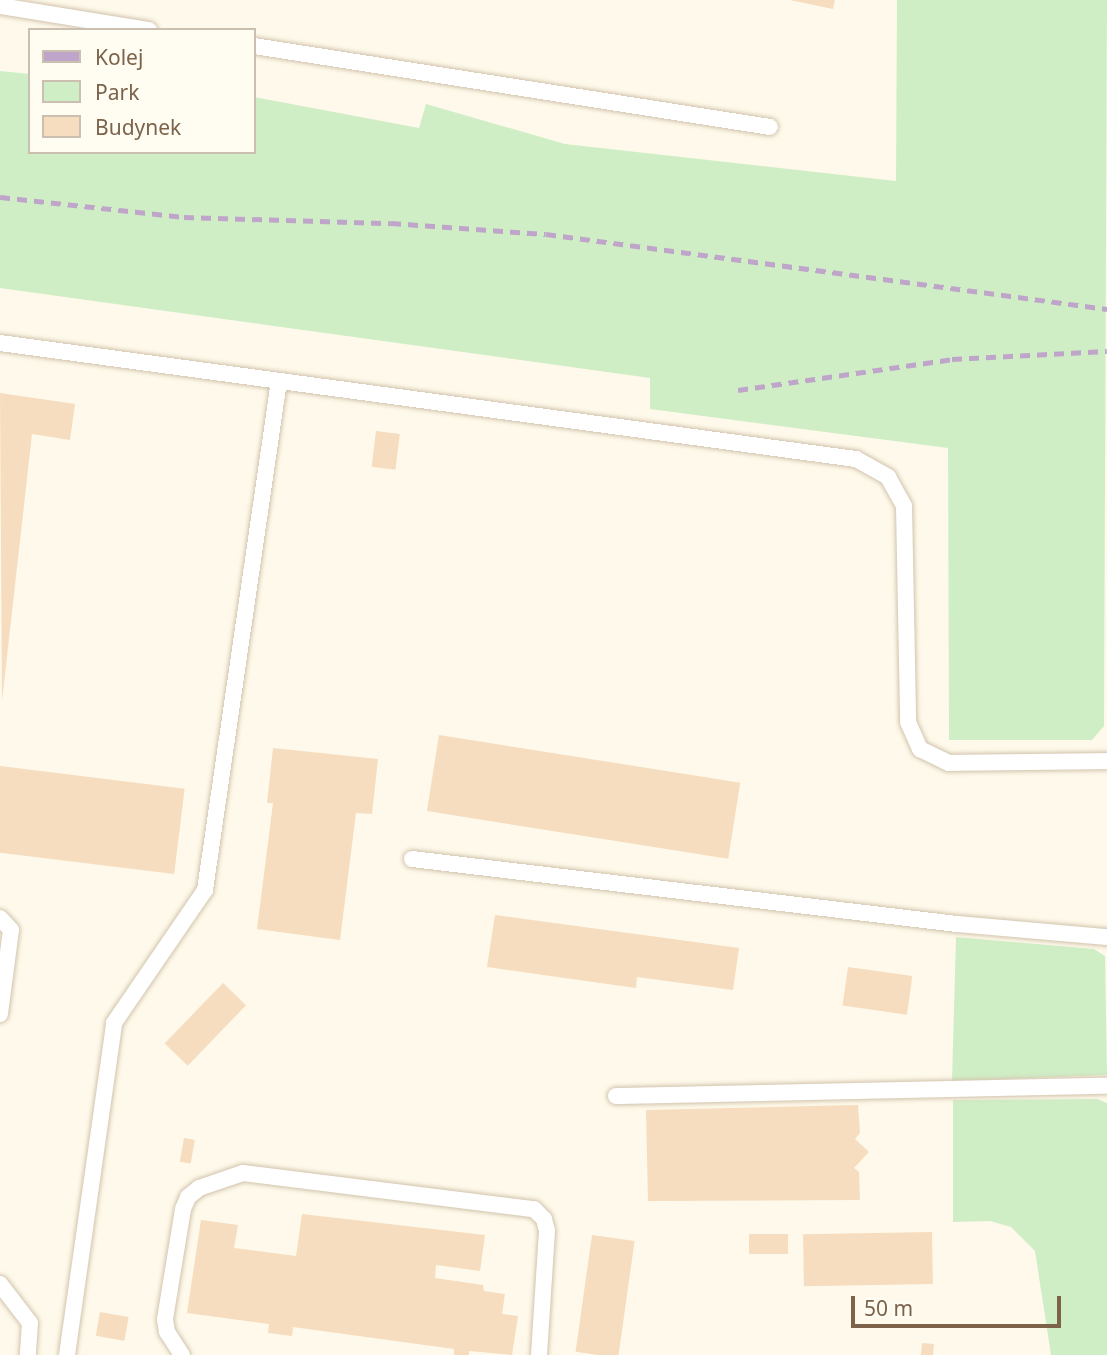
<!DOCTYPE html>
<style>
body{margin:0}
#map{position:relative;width:1107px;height:1355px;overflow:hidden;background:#fef9ea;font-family:"Noto Sans",sans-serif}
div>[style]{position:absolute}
.green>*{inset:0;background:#d0eec6}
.building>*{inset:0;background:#f6ddbf;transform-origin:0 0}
.roads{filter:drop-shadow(0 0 2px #d2c3ad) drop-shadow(0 0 2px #d2c3ad)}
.lane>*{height:16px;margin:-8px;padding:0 8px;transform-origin:8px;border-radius:8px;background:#fff}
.rail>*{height:5px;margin-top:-2.5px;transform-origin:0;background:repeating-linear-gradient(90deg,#bfa5ca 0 10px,transparent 0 17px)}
span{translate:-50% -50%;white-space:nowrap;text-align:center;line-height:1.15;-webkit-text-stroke:5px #fffcf2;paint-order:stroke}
.legend{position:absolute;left:28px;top:28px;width:228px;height:126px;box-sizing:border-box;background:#fffcf2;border:2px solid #cbbfaf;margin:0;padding:9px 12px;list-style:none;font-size:21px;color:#7c634a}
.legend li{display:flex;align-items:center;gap:14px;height:35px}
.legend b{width:35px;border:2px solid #cbbfaf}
.scale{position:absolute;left:851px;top:1296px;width:210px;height:32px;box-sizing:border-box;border:4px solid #7c634a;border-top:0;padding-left:9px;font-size:21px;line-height:24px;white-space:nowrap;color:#7c634a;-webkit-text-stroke:5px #fffcf2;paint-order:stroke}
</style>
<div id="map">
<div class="green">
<i style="clip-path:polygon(897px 0,1107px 0,1104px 726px,1092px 740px,949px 740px,948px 448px,650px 409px,650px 378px,0 288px,0 71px,30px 74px,30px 152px,254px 152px,254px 97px,419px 128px,426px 104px,565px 144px,896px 181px)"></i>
<i style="clip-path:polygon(956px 937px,1094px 949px,1105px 956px,1107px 1075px,952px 1081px)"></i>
<i style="clip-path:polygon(1097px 1099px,1107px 1103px,1107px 1355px,1051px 1355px,1035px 1251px,1011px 1227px,990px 1221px,953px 1222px,953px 1100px)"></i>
</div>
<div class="building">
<i style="clip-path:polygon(790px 0,835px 0,833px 9px)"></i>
<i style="clip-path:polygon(0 393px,75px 404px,70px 440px,32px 434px,2px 701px)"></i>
<i style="left:376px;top:431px;width:24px;height:36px;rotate:7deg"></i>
<i style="left:439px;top:735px;width:305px;height:77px;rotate:9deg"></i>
<i style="clip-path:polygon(273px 748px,378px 759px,372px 814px,356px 813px,340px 940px,257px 929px,273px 803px,267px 803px)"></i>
<i style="left:0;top:766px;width:186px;height:86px;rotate:7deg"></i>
<i style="clip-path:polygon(495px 915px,739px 948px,733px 990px,637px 977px,636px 988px,487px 967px)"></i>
<i style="left:848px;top:967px;width:65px;height:39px;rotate:8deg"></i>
<i style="left:223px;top:983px;width:32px;height:84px;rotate:44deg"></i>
<i style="clip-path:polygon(858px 1105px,860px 1133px,855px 1139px,869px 1152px,854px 1168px,859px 1172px,860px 1200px,648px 1201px,646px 1110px)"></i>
<i style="left:184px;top:1138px;width:11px;height:24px;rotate:10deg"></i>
<i style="clip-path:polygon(302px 1214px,485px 1235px,480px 1271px,436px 1265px,435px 1278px,483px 1285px,484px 1291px,505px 1294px,502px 1314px,518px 1316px,512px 1355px,469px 1351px,469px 1355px,454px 1355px,454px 1349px,293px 1327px,292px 1336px,268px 1333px,269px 1324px,187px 1313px,201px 1220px,238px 1225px,234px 1248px,296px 1256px)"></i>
<i style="left:932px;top:1232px;width:52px;height:129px;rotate:89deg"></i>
<i style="left:749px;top:1234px;width:39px;height:20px"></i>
<i style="left:592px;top:1235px;width:43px;height:118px;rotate:8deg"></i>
<i style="left:100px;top:1312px;width:29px;height:24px;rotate:10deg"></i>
<i style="left:922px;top:1343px;width:12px;height:12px;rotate:5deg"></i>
</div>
<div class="roads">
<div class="lane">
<i style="left:0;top:6px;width:151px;rotate:9.2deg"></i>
<i style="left:254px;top:46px;width:522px;rotate:8.92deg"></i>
<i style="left:0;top:343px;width:864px;rotate:7.72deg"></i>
<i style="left:856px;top:459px;width:37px;rotate:29deg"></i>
<i style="left:888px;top:477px;width:33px;rotate:61deg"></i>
<i style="left:904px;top:506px;width:216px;rotate:88.9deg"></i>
<i style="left:908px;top:722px;width:30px;rotate:66deg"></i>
<i style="left:920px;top:749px;width:32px;rotate:26deg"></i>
<i style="left:949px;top:763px;width:158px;rotate:-0.7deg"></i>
<i style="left:412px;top:859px;width:549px;rotate:6.8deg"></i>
<i style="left:957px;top:924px;width:151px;rotate:5deg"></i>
<i style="left:0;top:918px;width:16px;rotate:47deg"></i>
<i style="left:11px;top:930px;width:85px;rotate:97.5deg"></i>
<i style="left:616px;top:1096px;width:491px;rotate:-1.2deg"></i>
<i style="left:0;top:1284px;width:49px;rotate:52.4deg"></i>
<i style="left:30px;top:1323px;width:32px;rotate:94deg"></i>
<i style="left:67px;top:1355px;width:335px;rotate:-81.9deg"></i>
<i style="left:114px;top:1023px;width:161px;rotate:-55.6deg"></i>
<i style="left:205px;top:890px;width:514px;rotate:-81.73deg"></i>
<i style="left:182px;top:1355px;width:27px;rotate:-123deg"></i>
<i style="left:167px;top:1332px;width:13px;rotate:-99deg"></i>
<i style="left:165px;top:1319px;width:111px;rotate:-80.7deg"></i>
<i style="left:183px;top:1209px;width:13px;rotate:-67deg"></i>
<i style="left:188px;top:1197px;width:14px;rotate:-39deg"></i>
<i style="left:199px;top:1188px;width:46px;rotate:-18.8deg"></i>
<i style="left:243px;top:1173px;width:293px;rotate:7.1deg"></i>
<i style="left:534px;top:1209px;width:14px;rotate:45deg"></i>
<i style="left:544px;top:1219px;width:12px;rotate:76deg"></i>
<i style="left:547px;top:1231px;width:124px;rotate:93.7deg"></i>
</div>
</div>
<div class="rail">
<i style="left:0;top:197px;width:185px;rotate:6.2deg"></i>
<i style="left:184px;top:217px;width:207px;rotate:1.7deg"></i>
<i style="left:391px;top:223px;width:155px;rotate:4.1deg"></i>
<i style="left:546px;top:234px;width:566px;rotate:7.61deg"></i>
<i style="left:738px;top:390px;width:216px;rotate:-8.2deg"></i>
<i style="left:952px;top:359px;width:155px;rotate:-3deg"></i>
</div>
<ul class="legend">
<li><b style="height:9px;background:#bfa5ca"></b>Kolej</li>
<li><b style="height:19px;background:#d0eec6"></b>Park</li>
<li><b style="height:19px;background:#f6ddbf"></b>Budynek</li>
</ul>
<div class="scale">50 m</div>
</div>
